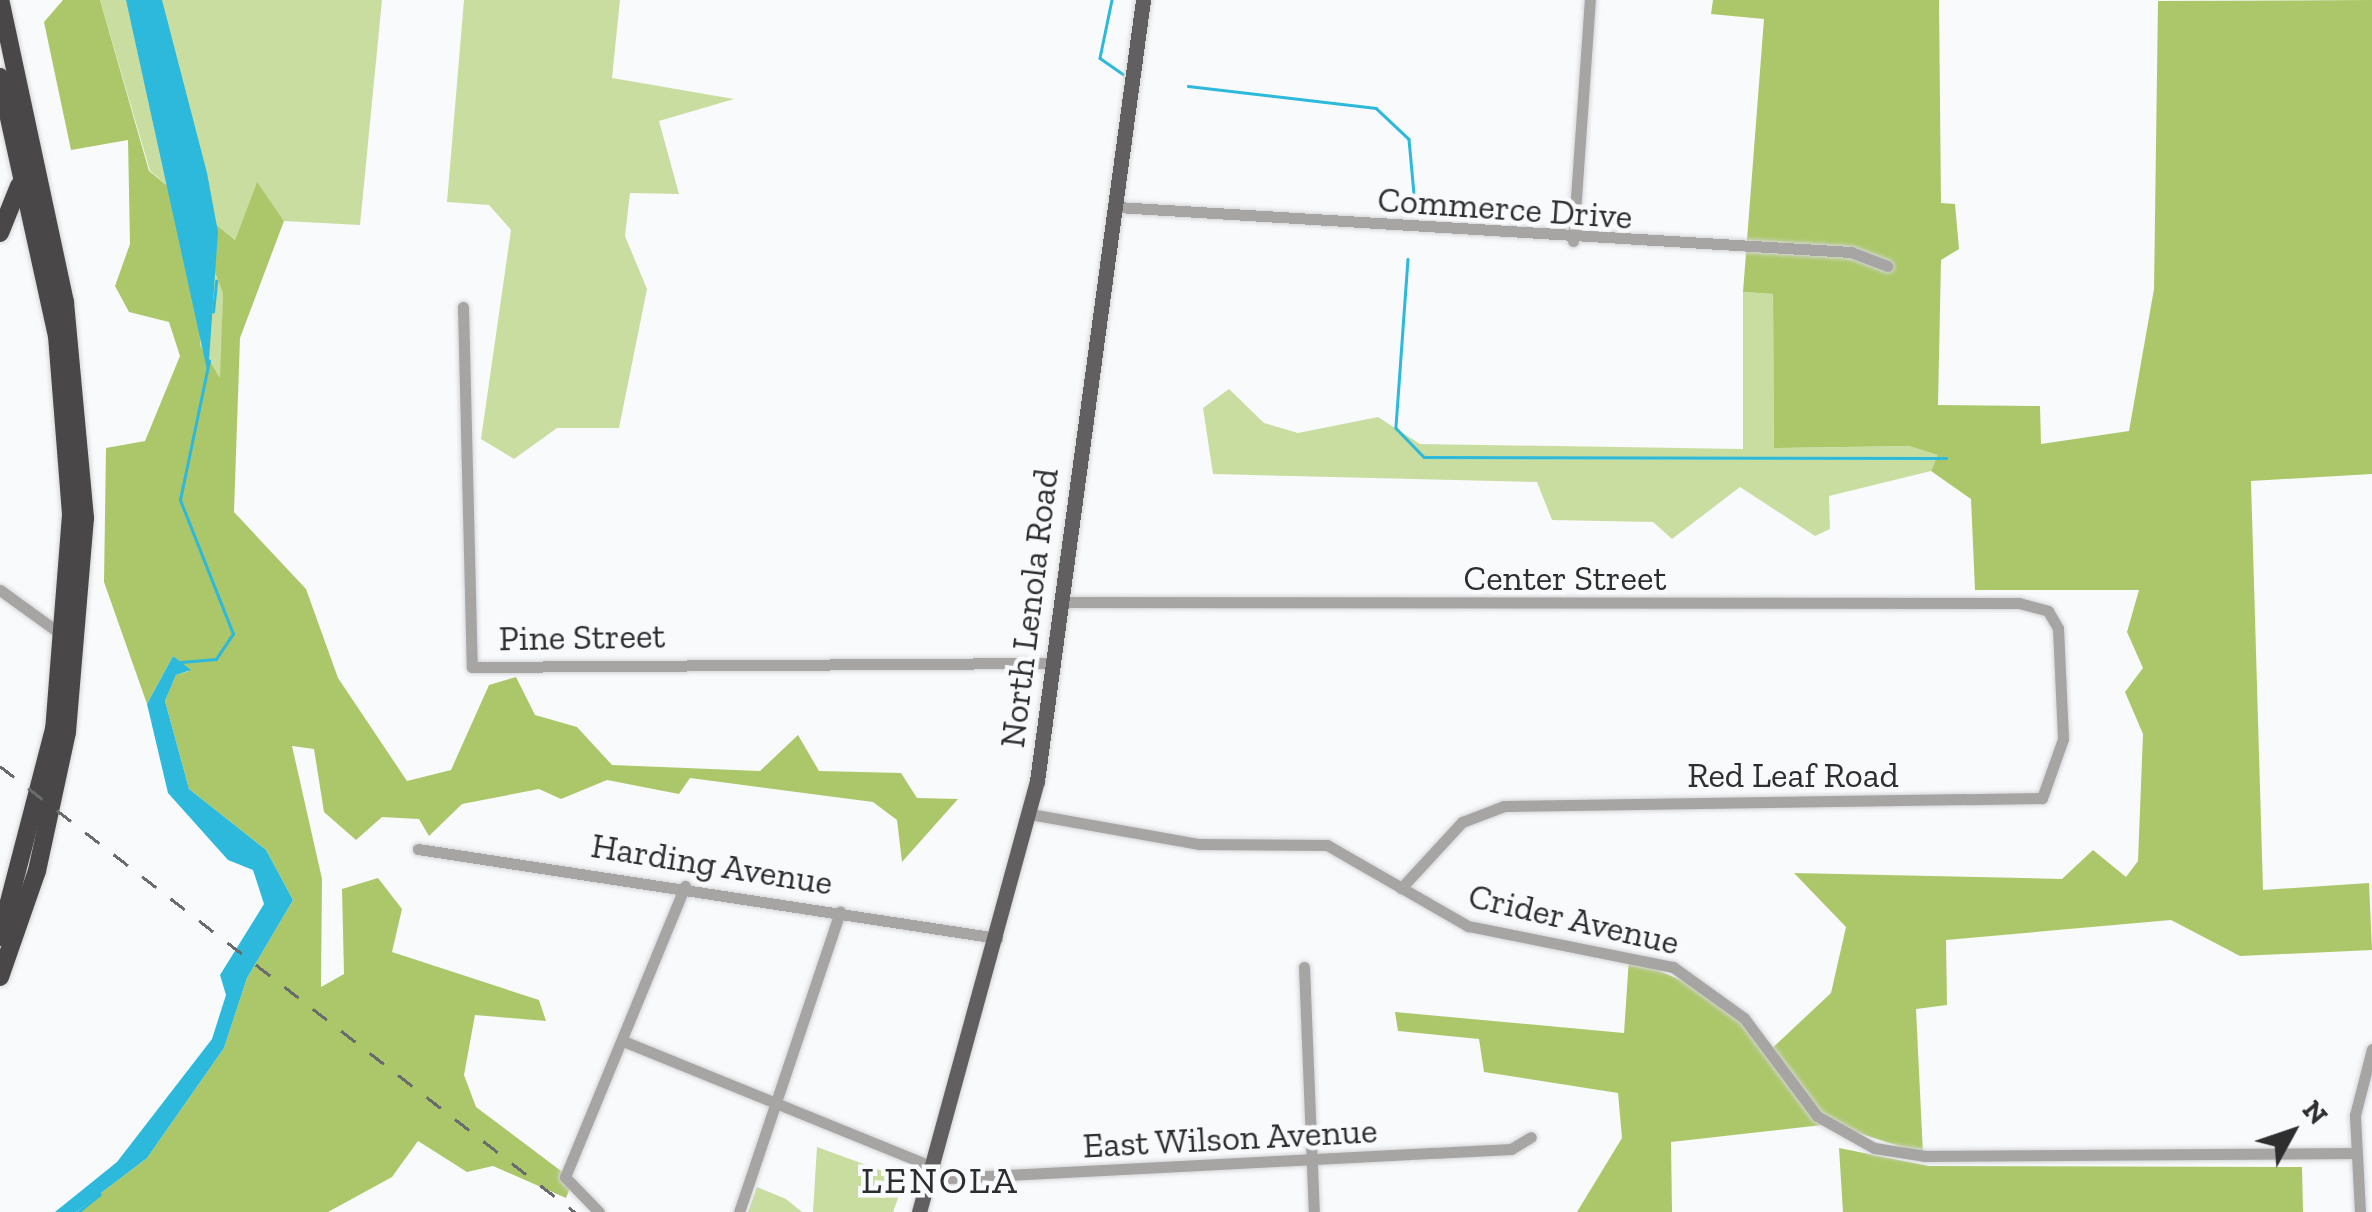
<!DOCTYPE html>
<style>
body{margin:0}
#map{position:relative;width:2372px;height:1212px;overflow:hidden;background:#f9fafc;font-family:"Zilla Slab",serif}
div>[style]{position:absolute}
.green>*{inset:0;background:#cadda1}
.forest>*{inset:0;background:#acc76a}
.water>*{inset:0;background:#2cb9db}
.stream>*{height:2.5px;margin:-1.25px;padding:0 1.25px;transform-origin:1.25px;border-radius:1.25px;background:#2cb9db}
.roads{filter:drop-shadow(0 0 2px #d4d5d7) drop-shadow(0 0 2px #d4d5d7)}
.minor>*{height:11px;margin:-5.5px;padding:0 5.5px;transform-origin:5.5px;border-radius:5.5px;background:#a6a5a4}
.major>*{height:15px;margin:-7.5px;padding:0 7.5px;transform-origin:7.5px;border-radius:7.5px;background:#615f5f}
.highway>*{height:18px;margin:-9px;padding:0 9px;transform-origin:9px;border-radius:9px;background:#494747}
.rail>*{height:2.5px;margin-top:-1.25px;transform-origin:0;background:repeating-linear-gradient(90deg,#6a6b6c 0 18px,transparent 0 36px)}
span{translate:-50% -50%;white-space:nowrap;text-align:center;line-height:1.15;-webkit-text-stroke:9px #f9fafc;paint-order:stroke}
.street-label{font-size:35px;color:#2e2e2f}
.neighbourhood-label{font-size:38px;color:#2c2d2f;letter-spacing:2.5px}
.north{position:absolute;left:2242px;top:1082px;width:100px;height:100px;-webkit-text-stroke:8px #f9fafc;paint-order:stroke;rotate:50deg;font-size:28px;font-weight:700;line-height:40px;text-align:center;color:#2e2e2f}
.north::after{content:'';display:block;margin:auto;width:35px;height:45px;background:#2e2e2f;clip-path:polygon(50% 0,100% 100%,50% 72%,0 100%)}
</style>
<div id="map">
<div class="green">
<i style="clip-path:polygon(100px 0,382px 0,360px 225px,284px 221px,257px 183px,235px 240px,191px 206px,223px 294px,221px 380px,200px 345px,205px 279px,179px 195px,150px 171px)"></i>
<i style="clip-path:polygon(464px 0,620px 0,612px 78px,734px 99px,659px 121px,679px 194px,630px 193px,625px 236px,647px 289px,619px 428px,557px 428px,514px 459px,481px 439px,511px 230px,489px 205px,447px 202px)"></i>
<i style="clip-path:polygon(1743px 292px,1773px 294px,1774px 448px,1909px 446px,1939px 455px,1931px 471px,1829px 496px,1830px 529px,1815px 536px,1740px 487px,1672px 539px,1653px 522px,1552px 520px,1537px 482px,1213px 474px,1203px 408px,1229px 389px,1264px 423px,1298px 433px,1378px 417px,1420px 444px,1743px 449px)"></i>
<i style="clip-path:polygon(817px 1147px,891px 1174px,901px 1190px,893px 1212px,813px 1212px)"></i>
<i style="clip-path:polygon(757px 1187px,786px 1199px,802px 1212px,748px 1212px)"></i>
</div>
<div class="forest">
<i style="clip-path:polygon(63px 0,100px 0,149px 171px,179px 195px,205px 279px,200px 345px,220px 378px,223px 294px,190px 204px,235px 240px,257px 182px,284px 221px,240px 338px,234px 512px,306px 589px,338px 678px,407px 781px,451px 770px,489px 685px,516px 677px,535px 715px,577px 727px,612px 765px,760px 771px,798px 735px,819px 771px,901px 773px,917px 798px,958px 799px,902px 862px,897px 820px,873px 802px,690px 778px,679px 794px,607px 780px,561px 799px,539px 789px,462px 804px,429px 836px,419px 819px,382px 817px,356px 840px,324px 812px,314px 749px,292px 746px,322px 879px,321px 987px,344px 974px,342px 889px,378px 878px,402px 909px,392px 952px,539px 1000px,546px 1021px,475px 1015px,464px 1075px,476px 1107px,573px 1180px,566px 1198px,493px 1166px,467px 1172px,418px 1141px,392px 1177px,328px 1212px,76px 1212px,147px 1158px,224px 1048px,247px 978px,293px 900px,266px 850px,189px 789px,165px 701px,176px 675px,189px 671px,173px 656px,147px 704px,104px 582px,106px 448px,145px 441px,180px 356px,169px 322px,129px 312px,115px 286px,130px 244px,128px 140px,71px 150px,44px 22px)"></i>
<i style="clip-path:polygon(1713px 0,1939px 0,1941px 203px,1955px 204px,1959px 249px,1941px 260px,1938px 405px,2040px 406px,2041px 444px,2129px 431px,2154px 289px,2158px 1px,2372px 0,2372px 474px,2251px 481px,2263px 890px,2369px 883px,2372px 950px,2240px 956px,2171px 920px,1946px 940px,1947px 1005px,1916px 1009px,1923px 1154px,1831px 1124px,1671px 1142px,1672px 1212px,1577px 1212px,1622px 1138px,1618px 1093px,1484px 1072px,1479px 1039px,1398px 1031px,1395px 1012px,1624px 1033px,1629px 958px,1723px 998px,1766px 1054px,1831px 993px,1846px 927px,1794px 873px,2062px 879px,2093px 850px,2126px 877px,2138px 861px,2143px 734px,2125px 692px,2143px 668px,2127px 632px,2139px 590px,1975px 590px,1971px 499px,1931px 471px,1938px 455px,1909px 446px,1774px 448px,1773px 294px,1743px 292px,1764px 19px,1711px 14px)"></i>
<i style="clip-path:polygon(1839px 1148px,1929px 1166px,2302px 1167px,2303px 1212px,1843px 1212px)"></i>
</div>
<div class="water">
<i style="clip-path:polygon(126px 0,162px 0,207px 173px,218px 232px,208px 374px)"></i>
<i style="clip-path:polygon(173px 656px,191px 670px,176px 675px,165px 701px,189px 789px,266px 850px,293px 900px,247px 978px,224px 1048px,147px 1158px,76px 1212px,55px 1212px,117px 1162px,212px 1039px,226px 995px,220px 975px,264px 904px,253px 870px,228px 860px,168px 793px,147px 704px)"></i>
</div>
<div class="stream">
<i style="left:1112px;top:0;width:59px;rotate:101.7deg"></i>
<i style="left:1100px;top:58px;width:28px;rotate:35deg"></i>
<i style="left:1188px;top:86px;width:189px;rotate:6.7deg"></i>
<i style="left:1376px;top:108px;width:45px;rotate:43.2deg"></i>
<i style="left:1409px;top:139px;width:66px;rotate:84.8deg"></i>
<i style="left:1408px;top:259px;width:169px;rotate:94.1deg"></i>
<i style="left:1396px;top:428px;width:40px;rotate:46deg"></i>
<i style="left:1424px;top:457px;width:522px;rotate:0.11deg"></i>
<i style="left:213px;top:312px;width:31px;rotate:-84deg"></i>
<i style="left:181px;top:662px;width:35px;rotate:-5deg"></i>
<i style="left:216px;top:659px;width:30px;rotate:-56deg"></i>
<i style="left:233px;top:634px;width:144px;rotate:-111.6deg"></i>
<i style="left:180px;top:500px;width:142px;rotate:-78.2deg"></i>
<i style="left:78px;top:1212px;width:28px;rotate:-39deg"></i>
</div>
<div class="roads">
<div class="minor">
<i style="left:1117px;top:207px;width:735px;rotate:3.51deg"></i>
<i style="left:1851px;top:252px;width:39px;rotate:21deg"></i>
<i style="left:1573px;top:241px;width:242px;rotate:-86deg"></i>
<i style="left:463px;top:307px;width:360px;rotate:88.6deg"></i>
<i style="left:472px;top:667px;width:580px;rotate:-0.4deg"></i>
<i style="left:0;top:590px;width:80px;rotate:35.9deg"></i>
<i style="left:1061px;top:602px;width:958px;rotate:0.06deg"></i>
<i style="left:2019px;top:603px;width:30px;rotate:15deg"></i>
<i style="left:2048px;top:611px;width:20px;rotate:60deg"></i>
<i style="left:2058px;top:628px;width:111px;rotate:87.4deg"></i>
<i style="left:2063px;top:739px;width:63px;rotate:109.6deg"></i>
<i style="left:2042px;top:798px;width:538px;rotate:179.15deg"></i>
<i style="left:1504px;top:806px;width:45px;rotate:159.1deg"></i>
<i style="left:1462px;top:822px;width:90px;rotate:132.7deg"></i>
<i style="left:1030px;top:814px;width:172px;rotate:10.1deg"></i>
<i style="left:1199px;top:844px;width:128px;rotate:0.4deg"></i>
<i style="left:1327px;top:845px;width:163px;rotate:29.9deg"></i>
<i style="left:1468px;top:926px;width:209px;rotate:11.3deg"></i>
<i style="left:1673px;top:967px;width:87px;rotate:35.7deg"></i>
<i style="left:1744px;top:1018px;width:122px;rotate:53.3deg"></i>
<i style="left:1817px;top:1116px;width:65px;rotate:29.3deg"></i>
<i style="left:1874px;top:1148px;width:52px;rotate:8.9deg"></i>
<i style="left:1925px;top:1156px;width:431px;rotate:-0.4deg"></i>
<i style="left:418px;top:849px;width:586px;rotate:8.74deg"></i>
<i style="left:1304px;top:967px;width:245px;rotate:87.7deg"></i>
<i style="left:623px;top:1041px;width:336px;rotate:22.1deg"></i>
<i style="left:930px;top:1179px;width:582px;rotate:-2.96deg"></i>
<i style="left:1511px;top:1149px;width:23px;rotate:-31deg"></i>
<i style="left:599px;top:1212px;width:49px;rotate:-134.2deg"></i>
<i style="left:565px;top:1177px;width:315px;rotate:-67.6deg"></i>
<i style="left:739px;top:1212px;width:317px;rotate:-71.4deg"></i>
<i style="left:2360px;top:1212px;width:97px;rotate:-93deg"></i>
<i style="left:2355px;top:1115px;width:68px;rotate:-75.6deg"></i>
</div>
<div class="major">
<i style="left:919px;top:1212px;width:447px;rotate:-74.7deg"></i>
<i style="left:1037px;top:781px;width:788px;rotate:-82.27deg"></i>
</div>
<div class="highway">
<i style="left:0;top:77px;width:265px;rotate:77.6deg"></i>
<i style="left:57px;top:336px;width:180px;rotate:85.5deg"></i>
<i style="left:71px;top:515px;width:215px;rotate:94.5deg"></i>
<i style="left:54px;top:729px;width:215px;rotate:104.6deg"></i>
<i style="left:0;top:233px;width:51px;rotate:-68deg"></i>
<i style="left:0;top:977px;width:112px;rotate:-70.8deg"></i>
<i style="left:37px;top:871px;width:142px;rotate:-77.8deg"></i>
<i style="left:67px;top:732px;width:215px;rotate:-85.2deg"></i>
<i style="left:85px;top:518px;width:217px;rotate:-95.3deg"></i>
<i style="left:65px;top:302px;width:309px;rotate:-102.1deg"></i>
</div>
</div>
<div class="rail">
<i style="left:0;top:766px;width:728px;rotate:37.8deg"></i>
</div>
<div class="street-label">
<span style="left:1505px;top:208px;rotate:4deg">Commerce Drive</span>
<span style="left:1565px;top:578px">Center Street</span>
<span style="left:1029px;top:608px;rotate:-83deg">North Lenola Road</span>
<span style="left:582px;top:637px;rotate:-1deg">Pine Street</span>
<span style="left:1793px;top:775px">Red Leaf Road</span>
<span style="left:712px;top:864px;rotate:9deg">Harding Avenue</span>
<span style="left:1574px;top:919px;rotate:13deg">Crider Avenue</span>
<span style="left:1230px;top:1138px;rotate:-3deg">East Wilson Avenue</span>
</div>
<div class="neighbourhood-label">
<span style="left:940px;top:1181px">LENOLA</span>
</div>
<div class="north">N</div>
</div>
